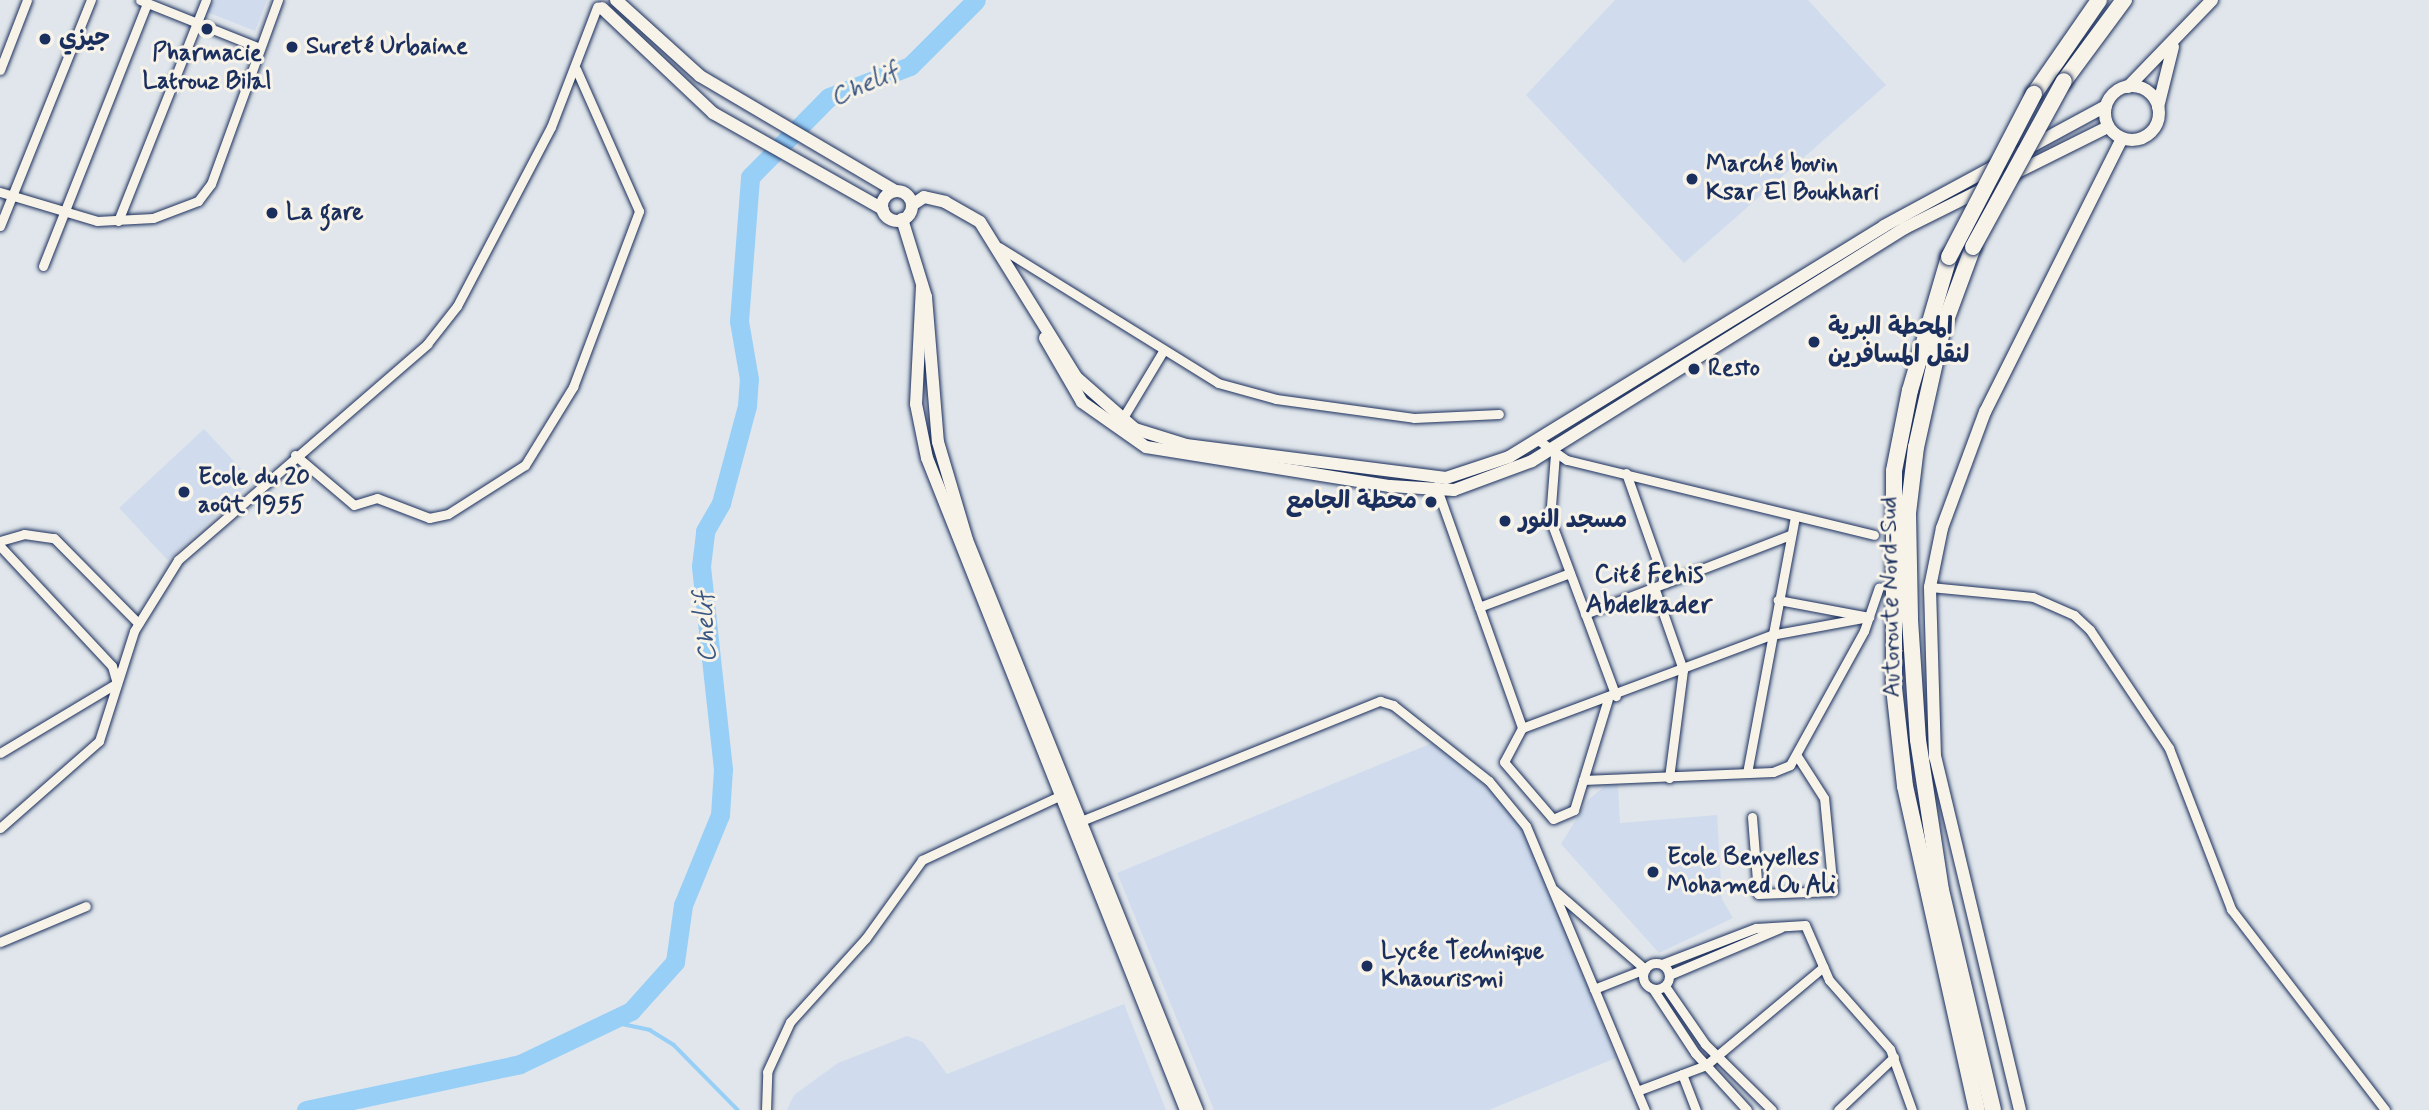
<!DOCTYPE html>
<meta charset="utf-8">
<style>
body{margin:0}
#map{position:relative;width:2429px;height:1110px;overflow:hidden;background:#e0e6eb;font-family:Mynerve,"Playpen Sans Arabic",sans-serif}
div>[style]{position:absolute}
.built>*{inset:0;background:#d0dced;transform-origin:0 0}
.stream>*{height:3.5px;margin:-1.75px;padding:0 1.75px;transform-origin:1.75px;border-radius:1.75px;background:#98cff7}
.river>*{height:19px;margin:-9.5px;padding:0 9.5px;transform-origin:9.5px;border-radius:9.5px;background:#98cff7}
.roads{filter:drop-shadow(0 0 2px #1b2f5e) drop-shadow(0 0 2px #1b2f5e)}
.street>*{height:9px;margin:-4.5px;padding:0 4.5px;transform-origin:4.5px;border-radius:4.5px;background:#f7f3e8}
.street>.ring{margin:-4.5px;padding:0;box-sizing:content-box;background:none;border:9px solid #f7f3e8;border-radius:50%}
.secondary>*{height:12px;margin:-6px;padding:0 6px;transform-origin:6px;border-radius:6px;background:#f7f3e8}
.secondary>.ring{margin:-6px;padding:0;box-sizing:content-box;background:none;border:12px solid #f7f3e8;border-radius:50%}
.highway>*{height:16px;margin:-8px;padding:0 8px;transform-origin:8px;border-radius:8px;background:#f7f3e8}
.bridges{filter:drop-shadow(0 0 2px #1b2f5e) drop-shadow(0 0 2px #1b2f5e)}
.highway-bridge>*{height:16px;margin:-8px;padding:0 8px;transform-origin:8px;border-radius:8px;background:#f7f3e8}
.dots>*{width:19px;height:19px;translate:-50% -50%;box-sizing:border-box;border:4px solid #f7f3e8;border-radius:50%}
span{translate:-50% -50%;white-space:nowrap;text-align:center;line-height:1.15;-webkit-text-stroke:6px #f7f3e8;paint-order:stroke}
.poi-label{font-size:24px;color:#1b2f5e;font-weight:700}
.left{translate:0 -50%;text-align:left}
.right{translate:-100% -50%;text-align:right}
.street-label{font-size:24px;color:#1b2f5e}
.water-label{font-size:26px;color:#3a5784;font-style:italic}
.neighbourhood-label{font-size:26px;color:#1b2f5e;font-weight:700}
</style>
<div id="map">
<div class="built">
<i style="clip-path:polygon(212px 0,267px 0,255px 31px,207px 12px)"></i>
<i style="clip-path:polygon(1615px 0,1808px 0,1886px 85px,1684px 263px,1526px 95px)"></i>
<i style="left:204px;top:429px;width:71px;height:116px;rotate:47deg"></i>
<i style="clip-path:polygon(1432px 743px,1517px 811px,1616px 1058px,1489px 1110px,1214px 1110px,1117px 873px)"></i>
<i style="clip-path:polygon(1618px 785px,1620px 823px,1717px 815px,1722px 899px,1733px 918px,1659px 953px,1561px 844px,1588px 800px,1605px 786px)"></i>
<i style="clip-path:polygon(1124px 1004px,1166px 1110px,787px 1110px,794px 1095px,838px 1063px,907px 1036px,923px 1042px,947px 1074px)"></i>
</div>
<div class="stream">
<i style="left:613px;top:1022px;width:38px;rotate:12deg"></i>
<i style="left:650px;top:1030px;width:28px;rotate:32deg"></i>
<i style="left:674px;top:1045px;width:91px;rotate:45.4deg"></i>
</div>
<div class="river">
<i style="left:306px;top:1110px;width:219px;rotate:-12.1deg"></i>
<i style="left:520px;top:1064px;width:123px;rotate:-25.5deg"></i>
<i style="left:631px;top:1011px;width:66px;rotate:-48.1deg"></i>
<i style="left:675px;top:962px;width:58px;rotate:-82deg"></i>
<i style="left:683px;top:905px;width:97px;rotate:-67.7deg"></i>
<i style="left:720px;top:815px;width:46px;rotate:-86.3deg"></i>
<i style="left:723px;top:769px;width:204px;rotate:-96.2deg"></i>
<i style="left:701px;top:566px;width:35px;rotate:-83deg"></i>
<i style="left:705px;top:531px;width:32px;rotate:-60deg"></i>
<i style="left:721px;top:503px;width:100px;rotate:-75deg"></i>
<i style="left:747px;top:406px;width:27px;rotate:-86deg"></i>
<i style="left:749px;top:379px;width:59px;rotate:-99.8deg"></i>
<i style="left:739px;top:321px;width:144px;rotate:-85.6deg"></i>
<i style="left:750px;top:177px;width:112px;rotate:-45.4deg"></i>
<i style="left:829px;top:97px;width:87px;rotate:-20.9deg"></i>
<i style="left:910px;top:66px;width:93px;rotate:-45deg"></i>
</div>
<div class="roads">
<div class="street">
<i style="left:140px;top:0;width:129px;rotate:21.8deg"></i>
<i style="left:0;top:70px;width:75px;rotate:-68.9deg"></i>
<i style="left:0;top:192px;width:101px;rotate:16.6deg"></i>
<i style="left:97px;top:221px;width:56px;rotate:-3.1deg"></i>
<i style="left:153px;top:218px;width:48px;rotate:-20.7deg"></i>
<i style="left:198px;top:201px;width:21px;rotate:-53deg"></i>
<i style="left:211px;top:184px;width:196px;rotate:-70deg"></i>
<i style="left:118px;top:221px;width:238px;rotate:-68.3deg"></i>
<i style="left:0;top:226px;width:244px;rotate:-68.1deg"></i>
<i style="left:999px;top:247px;width:258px;rotate:31.8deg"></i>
<i style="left:1218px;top:383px;width:60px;rotate:15.4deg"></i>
<i style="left:1276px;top:399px;width:139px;rotate:7.8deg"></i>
<i style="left:1414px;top:418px;width:85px;rotate:-2.7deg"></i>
<i style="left:43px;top:266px;width:283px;rotate:-68.4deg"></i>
<i style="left:1121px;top:421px;width:82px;rotate:-59deg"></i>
<i style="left:1538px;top:440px;width:35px;rotate:35deg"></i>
<i style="left:1567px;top:460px;width:316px;rotate:13.7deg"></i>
<i style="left:1555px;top:454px;width:65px;rotate:94.4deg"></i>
<i style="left:1550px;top:519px;width:189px;rotate:69.6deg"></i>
<i style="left:295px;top:455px;width:77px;rotate:40.3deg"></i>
<i style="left:354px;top:505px;width:24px;rotate:-17deg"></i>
<i style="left:377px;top:498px;width:56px;rotate:21deg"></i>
<i style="left:429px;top:518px;width:19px;rotate:-12deg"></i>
<i style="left:448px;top:514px;width:91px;rotate:-32.5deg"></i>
<i style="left:525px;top:465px;width:92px;rotate:-58.4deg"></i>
<i style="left:573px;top:387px;width:188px;rotate:-69.4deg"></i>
<i style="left:639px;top:211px;width:155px;rotate:-113.9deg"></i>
<i style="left:1626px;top:473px;width:117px;rotate:70.5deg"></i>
<i style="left:1436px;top:486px;width:257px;rotate:70.4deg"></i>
<i style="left:1522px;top:728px;width:38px;rotate:118deg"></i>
<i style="left:1504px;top:762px;width:75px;rotate:49.3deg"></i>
<i style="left:1553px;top:819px;width:23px;rotate:-23deg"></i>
<i style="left:1574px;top:810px;width:116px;rotate:-73deg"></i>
<i style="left:0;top:541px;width:25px;rotate:-16deg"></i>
<i style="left:24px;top:534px;width:30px;rotate:8deg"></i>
<i style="left:54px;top:538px;width:120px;rotate:45.3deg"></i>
<i style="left:0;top:546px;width:164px;rotate:47deg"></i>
<i style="left:112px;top:666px;width:18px;rotate:74deg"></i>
<i style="left:117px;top:683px;width:136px;rotate:149.1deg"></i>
<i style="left:1654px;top:587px;width:88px;rotate:70.7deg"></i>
<i style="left:1683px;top:670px;width:109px;rotate:97.4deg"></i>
<i style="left:1930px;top:587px;width:103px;rotate:5.5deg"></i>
<i style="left:2033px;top:597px;width:45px;rotate:23.7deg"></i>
<i style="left:2074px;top:615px;width:22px;rotate:43deg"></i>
<i style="left:2090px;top:630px;width:142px;rotate:56.2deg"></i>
<i style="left:2169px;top:748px;width:173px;rotate:68.9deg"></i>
<i style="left:2231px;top:909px;width:253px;rotate:52.5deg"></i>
<i style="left:1479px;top:607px;width:97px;rotate:-20.5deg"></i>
<i style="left:1585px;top:614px;width:220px;rotate:-21.1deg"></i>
<i style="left:1522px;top:728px;width:266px;rotate:-20.5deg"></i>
<i style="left:1771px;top:635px;width:100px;rotate:-10.4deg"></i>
<i style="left:1869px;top:617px;width:93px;rotate:-169.4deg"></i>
<i style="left:1747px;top:773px;width:260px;rotate:-79.4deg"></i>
<i style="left:1583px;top:780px;width:190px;rotate:-2.4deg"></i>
<i style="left:1773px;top:772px;width:18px;rotate:-22deg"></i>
<i style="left:1790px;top:765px;width:153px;rotate:-61.1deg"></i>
<i style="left:1864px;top:631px;width:46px;rotate:-71.2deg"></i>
<i style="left:1752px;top:817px;width:77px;rotate:85.5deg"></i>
<i style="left:1758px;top:894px;width:75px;rotate:-2.3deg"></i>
<i style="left:1833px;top:891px;width:93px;rotate:-95.5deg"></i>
<i style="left:1824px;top:798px;width:50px;rotate:-122.7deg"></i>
<i style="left:1076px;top:823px;width:328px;rotate:-21.9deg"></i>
<i style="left:1380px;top:701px;width:14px;rotate:17deg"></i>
<i style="left:1393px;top:705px;width:122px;rotate:38.4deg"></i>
<i style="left:1489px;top:781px;width:58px;rotate:50.6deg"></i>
<i style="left:1526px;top:826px;width:308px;rotate:67.3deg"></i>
<i style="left:0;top:828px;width:132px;rotate:-41.3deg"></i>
<i style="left:99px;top:741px;width:115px;rotate:-72.3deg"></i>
<i style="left:134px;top:631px;width:84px;rotate:-58.2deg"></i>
<i style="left:178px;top:560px;width:330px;rotate:-40.9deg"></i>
<i style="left:427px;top:344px;width:48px;rotate:-51.7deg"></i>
<i style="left:457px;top:306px;width:202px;rotate:-62.3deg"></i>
<i style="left:551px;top:127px;width:129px;rotate:-69deg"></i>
<i style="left:1554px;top:890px;width:121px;rotate:41deg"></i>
<i style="left:0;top:942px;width:93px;rotate:-22.7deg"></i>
<i class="ring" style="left:1643px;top:963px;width:17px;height:17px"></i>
<i style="left:1662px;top:964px;width:101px;rotate:-21deg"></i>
<i style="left:1756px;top:928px;width:49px;rotate:-3.5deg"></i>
<i style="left:1805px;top:925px;width:60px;rotate:66.4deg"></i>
<i style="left:1829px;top:980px;width:92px;rotate:48.5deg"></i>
<i style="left:1890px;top:1049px;width:65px;rotate:70.2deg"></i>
<i style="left:1669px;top:975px;width:121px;rotate:-22.9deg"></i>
<i style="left:1665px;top:986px;width:70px;rotate:55.4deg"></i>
<i style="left:1705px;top:1044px;width:94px;rotate:44.6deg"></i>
<i style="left:1594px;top:989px;width:55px;rotate:-21.4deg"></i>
<i style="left:1653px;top:989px;width:77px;rotate:56.7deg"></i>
<i style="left:1695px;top:1053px;width:77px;rotate:47.6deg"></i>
<i style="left:1682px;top:1074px;width:39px;rotate:69deg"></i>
<i style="left:1637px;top:1091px;width:74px;rotate:-20.6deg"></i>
<i style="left:1706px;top:1065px;width:153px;rotate:-39.9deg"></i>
<i style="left:766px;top:1110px;width:38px;rotate:-88deg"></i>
<i style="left:767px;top:1072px;width:55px;rotate:-65.3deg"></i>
<i style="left:790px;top:1022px;width:113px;rotate:-47.9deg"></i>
<i style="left:866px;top:938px;width:96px;rotate:-54.3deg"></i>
<i style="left:922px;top:860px;width:151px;rotate:-25deg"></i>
<i style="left:1838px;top:1110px;width:77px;rotate:-43.4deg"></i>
</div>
<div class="secondary">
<i style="left:616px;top:0;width:113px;rotate:42.1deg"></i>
<i style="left:700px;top:76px;width:226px;rotate:30.5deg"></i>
<i style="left:602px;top:8px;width:153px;rotate:43.4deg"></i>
<i style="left:713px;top:113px;width:195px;rotate:29.5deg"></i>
<i class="ring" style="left:2105px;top:86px;width:42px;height:42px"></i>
<i style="left:2128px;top:87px;width:121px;rotate:-46deg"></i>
<i style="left:2158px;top:107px;width:62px;rotate:-76deg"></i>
<i class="ring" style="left:882px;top:191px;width:18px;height:18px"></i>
<i style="left:912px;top:205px;width:14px;rotate:-34deg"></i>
<i style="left:924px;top:197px;width:22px;rotate:13deg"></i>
<i style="left:945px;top:202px;width:40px;rotate:29.7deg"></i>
<i style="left:980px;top:222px;width:182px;rotate:58.2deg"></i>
<i style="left:1076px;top:377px;width:79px;rotate:41.4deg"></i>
<i style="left:1135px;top:429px;width:53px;rotate:17.4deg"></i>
<i style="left:1186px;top:445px;width:262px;rotate:7.2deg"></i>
<i style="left:1446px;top:478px;width:66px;rotate:-18.4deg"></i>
<i style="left:1509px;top:457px;width:440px;rotate:-31.6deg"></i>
<i style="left:1884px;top:226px;width:252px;rotate:-28.4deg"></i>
<i style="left:902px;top:219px;width:82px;rotate:72.9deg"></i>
<i style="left:926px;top:297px;width:145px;rotate:85.3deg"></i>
<i style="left:938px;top:442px;width:102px;rotate:73.5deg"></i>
<i style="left:967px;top:540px;width:615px;rotate:68.03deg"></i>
<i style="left:922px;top:286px;width:118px;rotate:92.9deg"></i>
<i style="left:916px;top:404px;width:55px;rotate:78.5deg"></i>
<i style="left:927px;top:458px;width:702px;rotate:68.34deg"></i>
<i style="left:1045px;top:338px;width:74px;rotate:60deg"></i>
<i style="left:1082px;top:402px;width:78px;rotate:35.1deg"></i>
<i style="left:1146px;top:447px;width:247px;rotate:9.1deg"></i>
<i style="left:1390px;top:486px;width:64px;rotate:3.6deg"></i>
<i style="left:1454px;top:490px;width:83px;rotate:-20.4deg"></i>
<i style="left:1532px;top:461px;width:440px;rotate:-32deg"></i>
<i style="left:1905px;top:228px;width:227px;rotate:-26.5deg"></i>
<i style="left:2020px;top:1110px;width:363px;rotate:-103.5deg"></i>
<i style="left:1935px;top:757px;width:170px;rotate:-91.7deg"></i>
<i style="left:1930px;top:587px;width:60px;rotate:-78.5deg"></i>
<i style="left:1942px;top:528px;width:124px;rotate:-69.7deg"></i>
<i style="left:1985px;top:412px;width:306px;rotate:-63.4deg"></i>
</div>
<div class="highway">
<i style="left:2064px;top:81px;width:101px;rotate:-53.5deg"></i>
<i style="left:2034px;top:94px;width:114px;rotate:-55.3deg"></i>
<i style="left:1973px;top:247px;width:90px;rotate:110.3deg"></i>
<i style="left:1942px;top:331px;width:119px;rotate:102.6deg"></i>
<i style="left:1916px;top:447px;width:66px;rotate:96.9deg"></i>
<i style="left:1908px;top:513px;width:107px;rotate:88.9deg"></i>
<i style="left:1910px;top:620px;width:120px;rotate:86.2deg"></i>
<i style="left:1918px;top:740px;width:152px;rotate:81.3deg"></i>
<i style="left:1941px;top:890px;width:226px;rotate:76.7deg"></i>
<i style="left:1949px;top:257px;width:139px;rotate:106.3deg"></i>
<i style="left:1910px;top:390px;width:83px;rotate:101.2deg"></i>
<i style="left:1894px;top:471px;width:217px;rotate:90deg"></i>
<i style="left:1894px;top:688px;width:99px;rotate:83.6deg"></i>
<i style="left:1905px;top:786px;width:332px;rotate:77.5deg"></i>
</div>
</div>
<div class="bridges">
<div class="highway-bridge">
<i style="left:1973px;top:247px;width:189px;rotate:-61.3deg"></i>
<i style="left:1949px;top:257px;width:184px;rotate:-62.5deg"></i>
</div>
</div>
<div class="dots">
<i style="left:207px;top:29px;background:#1b2f5e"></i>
<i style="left:45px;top:39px;background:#1b2f5e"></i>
<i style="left:292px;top:47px;background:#1b2f5e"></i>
<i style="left:1692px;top:179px;background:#1b2f5e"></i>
<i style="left:272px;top:213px;background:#1b2f5e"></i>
<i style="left:1814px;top:342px;background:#1b2f5e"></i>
<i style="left:1694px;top:369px;background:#1b2f5e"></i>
<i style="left:184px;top:492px;background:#1b2f5e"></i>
<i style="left:1431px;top:502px;background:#1b2f5e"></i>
<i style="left:1505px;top:521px;background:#1b2f5e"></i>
<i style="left:1653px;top:872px;background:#1b2f5e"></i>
<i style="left:1367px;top:966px;background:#1b2f5e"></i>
</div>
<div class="poi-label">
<span class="left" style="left:59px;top:39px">جيزي</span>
<span class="left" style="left:306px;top:47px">Sureté Urbaine</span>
<span style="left:207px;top:68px">Pharmacie<br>Latrouz Bilal</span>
<span class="left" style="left:1706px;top:179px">Marché bovin<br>Ksar El Boukhari</span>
<span class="left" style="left:286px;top:213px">La gare</span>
<span class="left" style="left:1828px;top:342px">المحطة البرية<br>لنقل المسافرين</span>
<span class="left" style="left:1708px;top:369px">Resto</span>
<span class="left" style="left:198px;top:492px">Ecole du 20<br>août 1955</span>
<span class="right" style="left:1417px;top:502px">محطة الجامع</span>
<span class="left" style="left:1519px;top:521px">مسجد النور</span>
<span class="left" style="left:1667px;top:872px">Ecole Benyelles<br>Mohamed Ou Ali</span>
<span class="left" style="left:1381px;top:966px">Lycée Technique<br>Khaourismi</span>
</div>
<div class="street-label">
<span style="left:1891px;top:597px;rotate:-91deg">Autoroute Nord-Sud</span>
</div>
<div class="water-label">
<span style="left:865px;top:86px;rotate:-24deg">Chelif</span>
<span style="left:707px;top:627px;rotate:-94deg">Chelif</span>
</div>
<div class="neighbourhood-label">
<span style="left:1649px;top:591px">Cité Fehis<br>Abdelkader</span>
</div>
</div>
